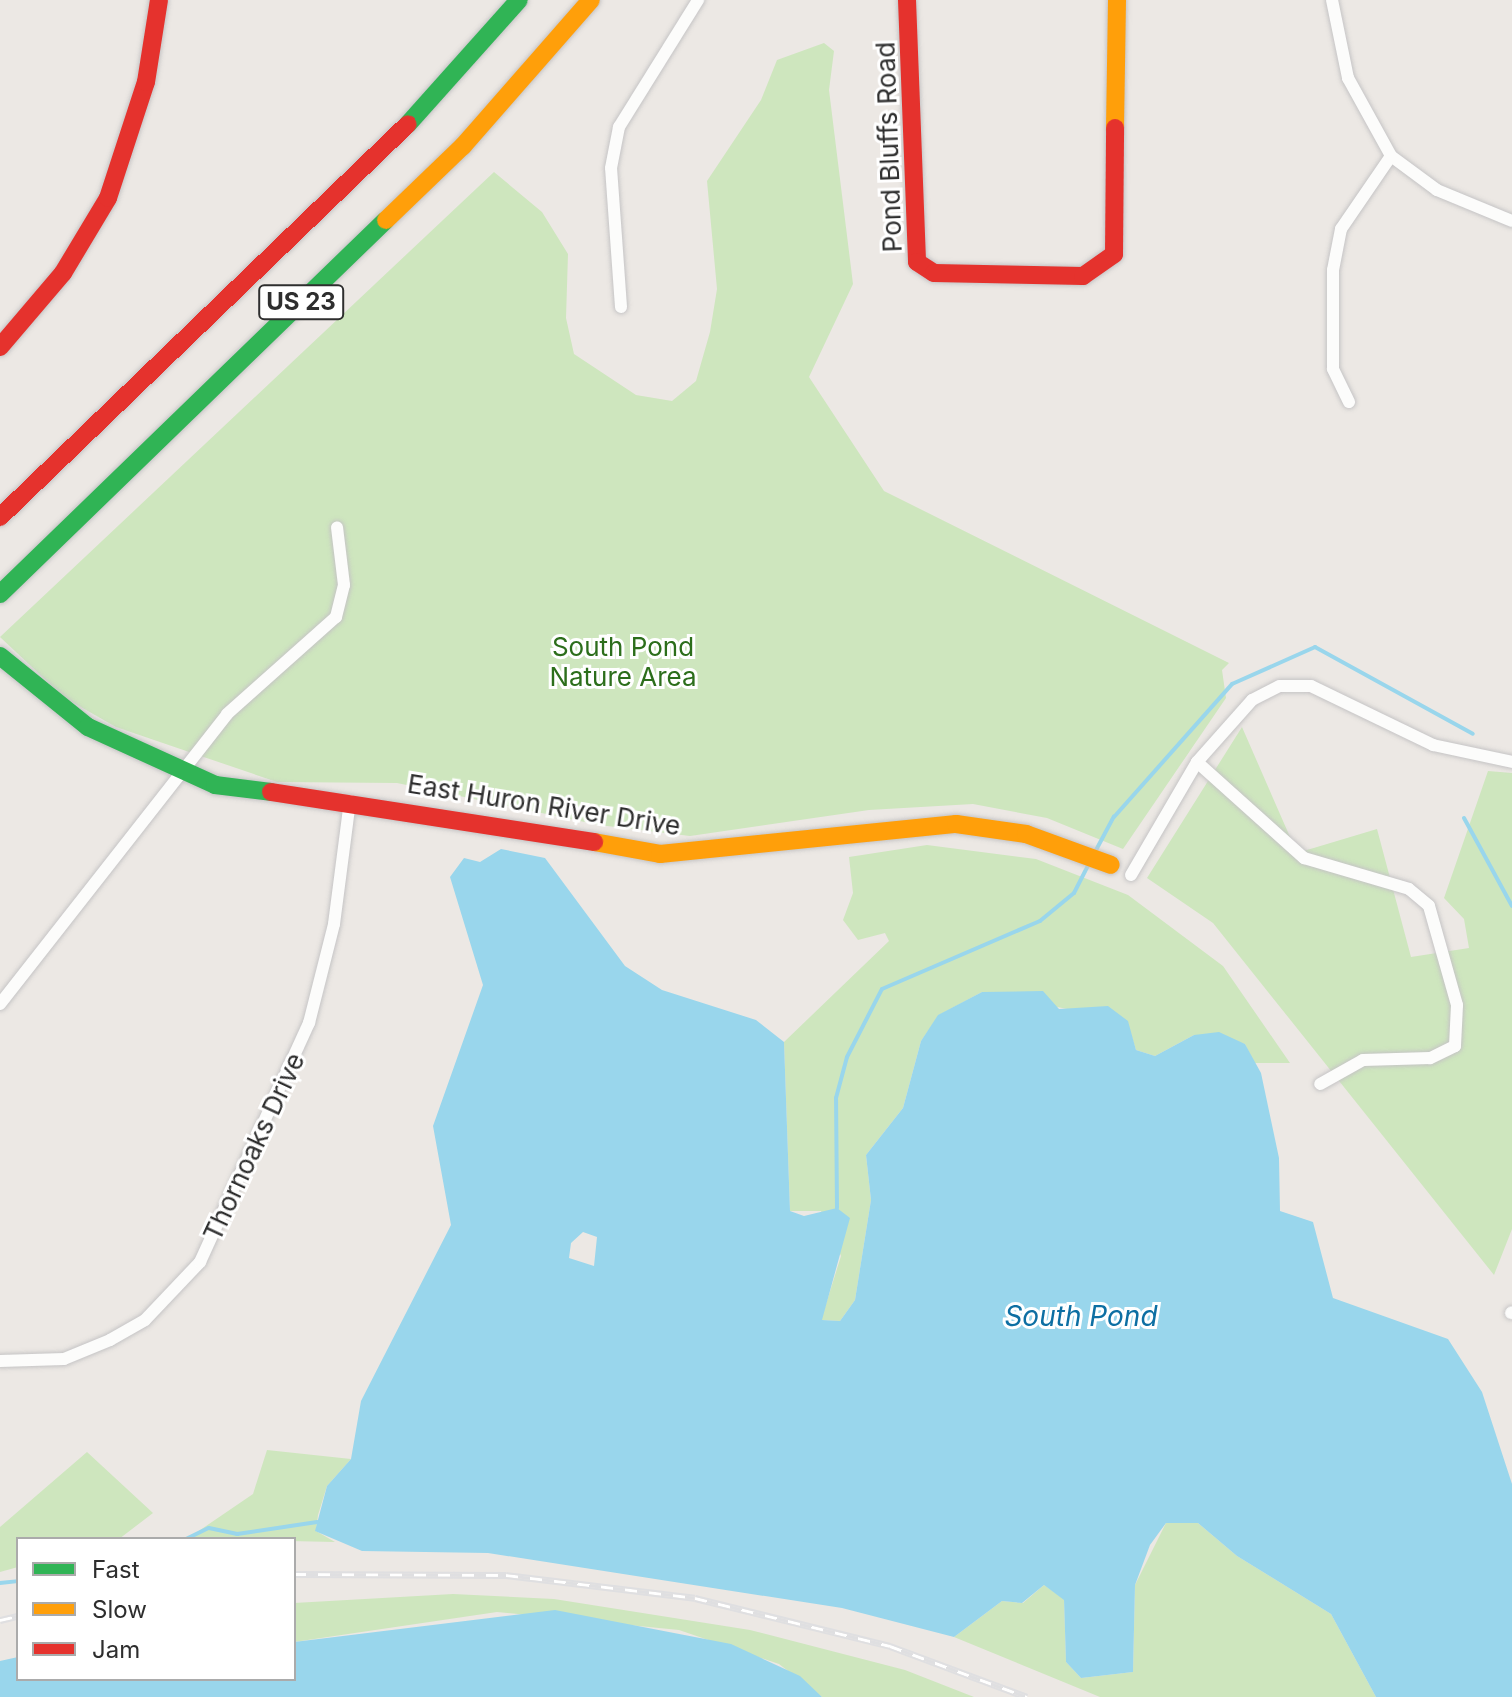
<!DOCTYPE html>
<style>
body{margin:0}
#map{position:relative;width:1512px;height:1697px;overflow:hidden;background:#ece8e4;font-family:Inter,sans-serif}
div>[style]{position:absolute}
.green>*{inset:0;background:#cee6be}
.water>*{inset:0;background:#99d6ec}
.stream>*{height:4px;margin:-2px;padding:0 2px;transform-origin:2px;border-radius:2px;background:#99d6ec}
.roads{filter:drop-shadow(0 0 2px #c5c4c5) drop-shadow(0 0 2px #c5c4c5)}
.street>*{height:12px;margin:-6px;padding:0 6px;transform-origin:6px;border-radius:6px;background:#fcfcfb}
.fast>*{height:18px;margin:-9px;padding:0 9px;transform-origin:9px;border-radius:9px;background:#30b455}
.slow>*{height:18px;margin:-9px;padding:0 9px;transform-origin:9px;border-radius:9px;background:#ff9f0a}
.jam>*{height:18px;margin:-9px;padding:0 9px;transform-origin:9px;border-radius:9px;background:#e5322d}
.rail>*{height:7px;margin-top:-3.5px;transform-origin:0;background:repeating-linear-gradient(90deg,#fff 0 12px,#dfdfe1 0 24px);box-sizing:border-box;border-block:2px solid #dfdfe1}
span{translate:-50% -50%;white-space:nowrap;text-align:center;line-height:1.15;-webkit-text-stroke:6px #fff;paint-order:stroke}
.shield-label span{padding:2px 6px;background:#fff;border:2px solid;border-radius:6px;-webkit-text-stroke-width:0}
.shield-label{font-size:24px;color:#2e2e2e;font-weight:700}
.street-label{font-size:26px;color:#2e2e2e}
.park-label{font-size:26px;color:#2c6e1b}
.water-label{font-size:28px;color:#0d6fa3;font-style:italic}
.legend{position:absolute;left:16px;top:1537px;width:280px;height:144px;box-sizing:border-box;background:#fff;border:2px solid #ababab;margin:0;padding:10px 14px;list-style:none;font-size:24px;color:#2e2e2e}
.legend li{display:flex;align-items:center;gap:16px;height:40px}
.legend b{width:40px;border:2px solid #ababab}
</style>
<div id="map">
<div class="green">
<i style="clip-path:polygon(824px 43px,834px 51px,829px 90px,853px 284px,809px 377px,884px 491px,1229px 663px,1222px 670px,1226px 698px,1123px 849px,1047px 818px,973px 804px,869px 810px,690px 836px,599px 825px,397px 783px,277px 782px,116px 727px,65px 698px,0 637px,494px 172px,542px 212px,568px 254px,566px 318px,574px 354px,636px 395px,672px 401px,696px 381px,710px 332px,717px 289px,707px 181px,761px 100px,777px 60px)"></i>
<i style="clip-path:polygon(1242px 727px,1297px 853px,1377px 829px,1411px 957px,1469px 948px,1464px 919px,1444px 898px,1488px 771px,1512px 773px,1512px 1229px,1494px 1275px,1213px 923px,1147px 878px)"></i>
<i style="clip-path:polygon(927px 845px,1036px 859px,1128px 895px,1223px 966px,1290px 1063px,1254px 1063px,1245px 1044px,1194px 1035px,1155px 1056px,1136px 1050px,1127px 1021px,982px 992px,939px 1015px,921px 1041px,903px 1108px,866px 1155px,871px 1200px,855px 1300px,840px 1321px,821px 1320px,841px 1256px,821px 1211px,790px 1211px,784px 1042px,889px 941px,885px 933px,858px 940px,843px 920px,853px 893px,849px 857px)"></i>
<i style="clip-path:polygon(267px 1450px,351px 1459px,327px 1486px,318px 1515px,316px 1531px,335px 1542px,187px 1539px,253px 1494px)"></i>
<i style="clip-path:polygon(87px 1452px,153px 1513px,119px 1539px,18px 1539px,18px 1567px,0 1572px,0 1527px)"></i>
<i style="clip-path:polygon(1166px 1523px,1198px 1523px,1237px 1556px,1331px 1614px,1376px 1697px,1100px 1697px,954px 1637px,1002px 1601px,1023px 1603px,1044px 1585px,1064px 1599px,1066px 1662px,1081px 1678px,1133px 1672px,1135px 1585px)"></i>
<i style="clip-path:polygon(453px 1594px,554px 1599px,750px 1630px,905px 1670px,974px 1697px,822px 1697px,779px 1664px,679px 1630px,497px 1612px,294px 1642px,294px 1603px)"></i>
</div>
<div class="water">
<i style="clip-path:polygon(evenodd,501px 849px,545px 858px,625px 966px,662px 990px,756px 1020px,784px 1042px,790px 1211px,804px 1216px,837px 1208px,850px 1218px,822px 1320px,840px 1321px,855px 1300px,871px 1200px,866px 1155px,903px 1108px,921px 1041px,938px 1015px,982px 992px,1043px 991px,1059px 1009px,1108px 1006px,1128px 1021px,1136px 1050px,1155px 1056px,1194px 1035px,1219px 1032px,1245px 1044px,1261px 1073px,1279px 1158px,1280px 1211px,1313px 1222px,1333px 1298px,1448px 1339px,1482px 1392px,1512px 1484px,1512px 1697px,1376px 1697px,1331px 1614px,1237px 1556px,1198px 1523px,1166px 1523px,1150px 1545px,1135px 1585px,1133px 1672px,1081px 1678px,1066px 1662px,1064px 1600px,1044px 1585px,1022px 1603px,1002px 1601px,954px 1637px,842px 1608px,488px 1553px,362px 1551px,315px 1531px,327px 1486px,351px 1459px,361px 1401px,451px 1225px,433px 1126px,483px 985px,450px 877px,464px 858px,480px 862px,501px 849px,583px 1232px,597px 1237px,594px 1266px,569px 1258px,571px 1243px,583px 1232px)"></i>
<i style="clip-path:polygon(555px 1610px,731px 1644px,800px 1676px,822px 1697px,0 1697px,0 1661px,18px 1657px,18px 1679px,294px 1679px,294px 1642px)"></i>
</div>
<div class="stream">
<i style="left:1464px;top:818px;width:100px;rotate:61.4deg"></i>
<i style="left:1095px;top:852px;width:40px;rotate:-62deg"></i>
<i style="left:1114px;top:817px;width:178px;rotate:-48.4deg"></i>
<i style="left:1232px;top:684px;width:91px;rotate:-24deg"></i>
<i style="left:1315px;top:647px;width:180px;rotate:28.8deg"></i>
<i style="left:837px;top:1208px;width:110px;rotate:-90.5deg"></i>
<i style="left:836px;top:1098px;width:42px;rotate:-75deg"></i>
<i style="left:847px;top:1057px;width:76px;rotate:-62.8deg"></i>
<i style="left:882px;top:989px;width:172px;rotate:-23.3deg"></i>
<i style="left:1040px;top:921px;width:44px;rotate:-39.5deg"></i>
<i style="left:1074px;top:893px;width:33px;rotate:-63deg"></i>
<i style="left:186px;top:1539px;width:25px;rotate:-26deg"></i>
<i style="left:209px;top:1528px;width:29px;rotate:12deg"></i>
<i style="left:237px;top:1534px;width:81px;rotate:-8.5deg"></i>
<i style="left:0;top:1583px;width:18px;rotate:-6deg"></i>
</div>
<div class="roads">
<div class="street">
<i style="left:1332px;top:0;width:80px;rotate:78.4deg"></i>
<i style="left:1348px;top:78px;width:89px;rotate:61.1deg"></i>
<i style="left:1391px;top:156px;width:57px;rotate:36.5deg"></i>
<i style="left:1437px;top:190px;width:81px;rotate:22.5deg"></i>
<i style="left:621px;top:307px;width:139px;rotate:-94.1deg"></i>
<i style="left:611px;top:168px;width:42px;rotate:-79deg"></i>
<i style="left:619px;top:127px;width:150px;rotate:-58.1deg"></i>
<i style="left:1349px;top:402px;width:37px;rotate:-116deg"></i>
<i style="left:1333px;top:369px;width:99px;rotate:-90deg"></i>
<i style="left:1333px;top:270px;width:42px;rotate:-79deg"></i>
<i style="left:1341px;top:229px;width:88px;rotate:-55.6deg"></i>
<i style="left:1197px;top:762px;width:144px;rotate:41.9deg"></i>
<i style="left:1304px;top:858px;width:109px;rotate:16.4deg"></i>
<i style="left:1409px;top:889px;width:26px;rotate:40deg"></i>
<i style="left:1429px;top:906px;width:103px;rotate:74.2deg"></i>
<i style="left:1457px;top:1005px;width:41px;rotate:92.8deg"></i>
<i style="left:1455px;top:1046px;width:28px;rotate:154deg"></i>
<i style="left:1430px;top:1058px;width:67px;rotate:178.3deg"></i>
<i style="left:1363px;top:1060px;width:49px;rotate:150.8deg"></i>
<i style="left:1131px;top:875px;width:131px;rotate:-59.7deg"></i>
<i style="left:1197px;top:762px;width:83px;rotate:-48.4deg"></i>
<i style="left:1252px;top:700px;width:31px;rotate:-27deg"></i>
<i style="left:1280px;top:686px;width:31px"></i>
<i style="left:1311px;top:686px;width:136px;rotate:25.8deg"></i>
<i style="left:1433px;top:745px;width:81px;rotate:12.1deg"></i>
<i style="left:0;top:1004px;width:368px;rotate:-51.9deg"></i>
<i style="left:227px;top:714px;width:146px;rotate:-41.7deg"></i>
<i style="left:336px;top:617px;width:33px;rotate:-76deg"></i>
<i style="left:344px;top:585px;width:58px;rotate:-96.9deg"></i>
<i style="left:1511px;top:1313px;width:1px;rotate:-45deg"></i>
<i style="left:0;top:1361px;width:64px;rotate:-1.8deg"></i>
<i style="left:64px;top:1359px;width:50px;rotate:-22.4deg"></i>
<i style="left:110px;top:1340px;width:40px;rotate:-29.7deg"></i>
<i style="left:145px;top:1320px;width:80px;rotate:-46.5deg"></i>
<i style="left:200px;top:1262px;width:263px;rotate:-65.5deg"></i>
<i style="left:309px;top:1023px;width:102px;rotate:-75.8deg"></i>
<i style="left:334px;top:924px;width:124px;rotate:-82.6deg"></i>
</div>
<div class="fast">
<i style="left:408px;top:124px;width:166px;rotate:-48.2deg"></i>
<i style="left:0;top:594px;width:537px;rotate:-44.1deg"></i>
<i style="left:0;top:656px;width:113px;rotate:38.9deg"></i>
<i style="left:88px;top:727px;width:140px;rotate:24.5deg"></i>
<i style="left:215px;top:785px;width:56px;rotate:7.1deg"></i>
</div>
<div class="slow">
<i style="left:1115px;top:128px;width:128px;rotate:-89.1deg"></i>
<i style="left:386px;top:220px;width:107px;rotate:-43.9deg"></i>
<i style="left:463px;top:146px;width:194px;rotate:-48.8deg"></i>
<i style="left:594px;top:842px;width:67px;rotate:10.3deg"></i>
<i style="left:660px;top:854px;width:298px;rotate:-5.8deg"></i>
<i style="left:956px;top:824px;width:71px;rotate:8.1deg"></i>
<i style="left:1026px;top:834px;width:90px;rotate:20deg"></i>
</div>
<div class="jam">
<i style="left:907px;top:0;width:262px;rotate:87.8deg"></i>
<i style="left:917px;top:262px;width:20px;rotate:33deg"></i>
<i style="left:934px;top:273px;width:149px;rotate:1.2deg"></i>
<i style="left:1083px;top:276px;width:38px;rotate:-35deg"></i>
<i style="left:1114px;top:254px;width:126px;rotate:-89.5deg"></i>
<i style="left:0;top:347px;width:97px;rotate:-49.6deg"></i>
<i style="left:63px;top:273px;width:87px;rotate:-59deg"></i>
<i style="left:108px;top:198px;width:122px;rotate:-71.9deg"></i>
<i style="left:146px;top:82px;width:83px;rotate:-81deg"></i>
<i style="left:0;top:517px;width:566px;rotate:-43.93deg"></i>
<i style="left:271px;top:792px;width:327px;rotate:8.8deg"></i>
</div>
</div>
<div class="rail">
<i style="left:294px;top:1574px;width:212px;rotate:0.3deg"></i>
<i style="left:506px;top:1575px;width:190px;rotate:6.9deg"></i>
<i style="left:695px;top:1598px;width:201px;rotate:13.8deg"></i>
<i style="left:890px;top:1646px;width:146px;rotate:20.4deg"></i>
<i style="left:0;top:1620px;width:18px;rotate:-13deg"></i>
</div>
<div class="shield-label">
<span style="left:301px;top:302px">US 23</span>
</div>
<div class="street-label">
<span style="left:889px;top:147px;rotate:-92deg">Pond Bluffs Road</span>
<span style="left:544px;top:805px;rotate:9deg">East Huron River Drive</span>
<span style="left:254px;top:1147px;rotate:-65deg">Thornoaks Drive</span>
</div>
<div class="park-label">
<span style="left:623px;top:662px">South Pond<br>Nature Area</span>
</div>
<div class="water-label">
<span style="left:1081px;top:1316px">South Pond</span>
</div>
<ul class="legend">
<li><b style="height:10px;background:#30b455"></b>Fast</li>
<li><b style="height:10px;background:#ff9f0a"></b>Slow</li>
<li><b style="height:10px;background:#e5322d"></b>Jam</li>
</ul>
</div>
